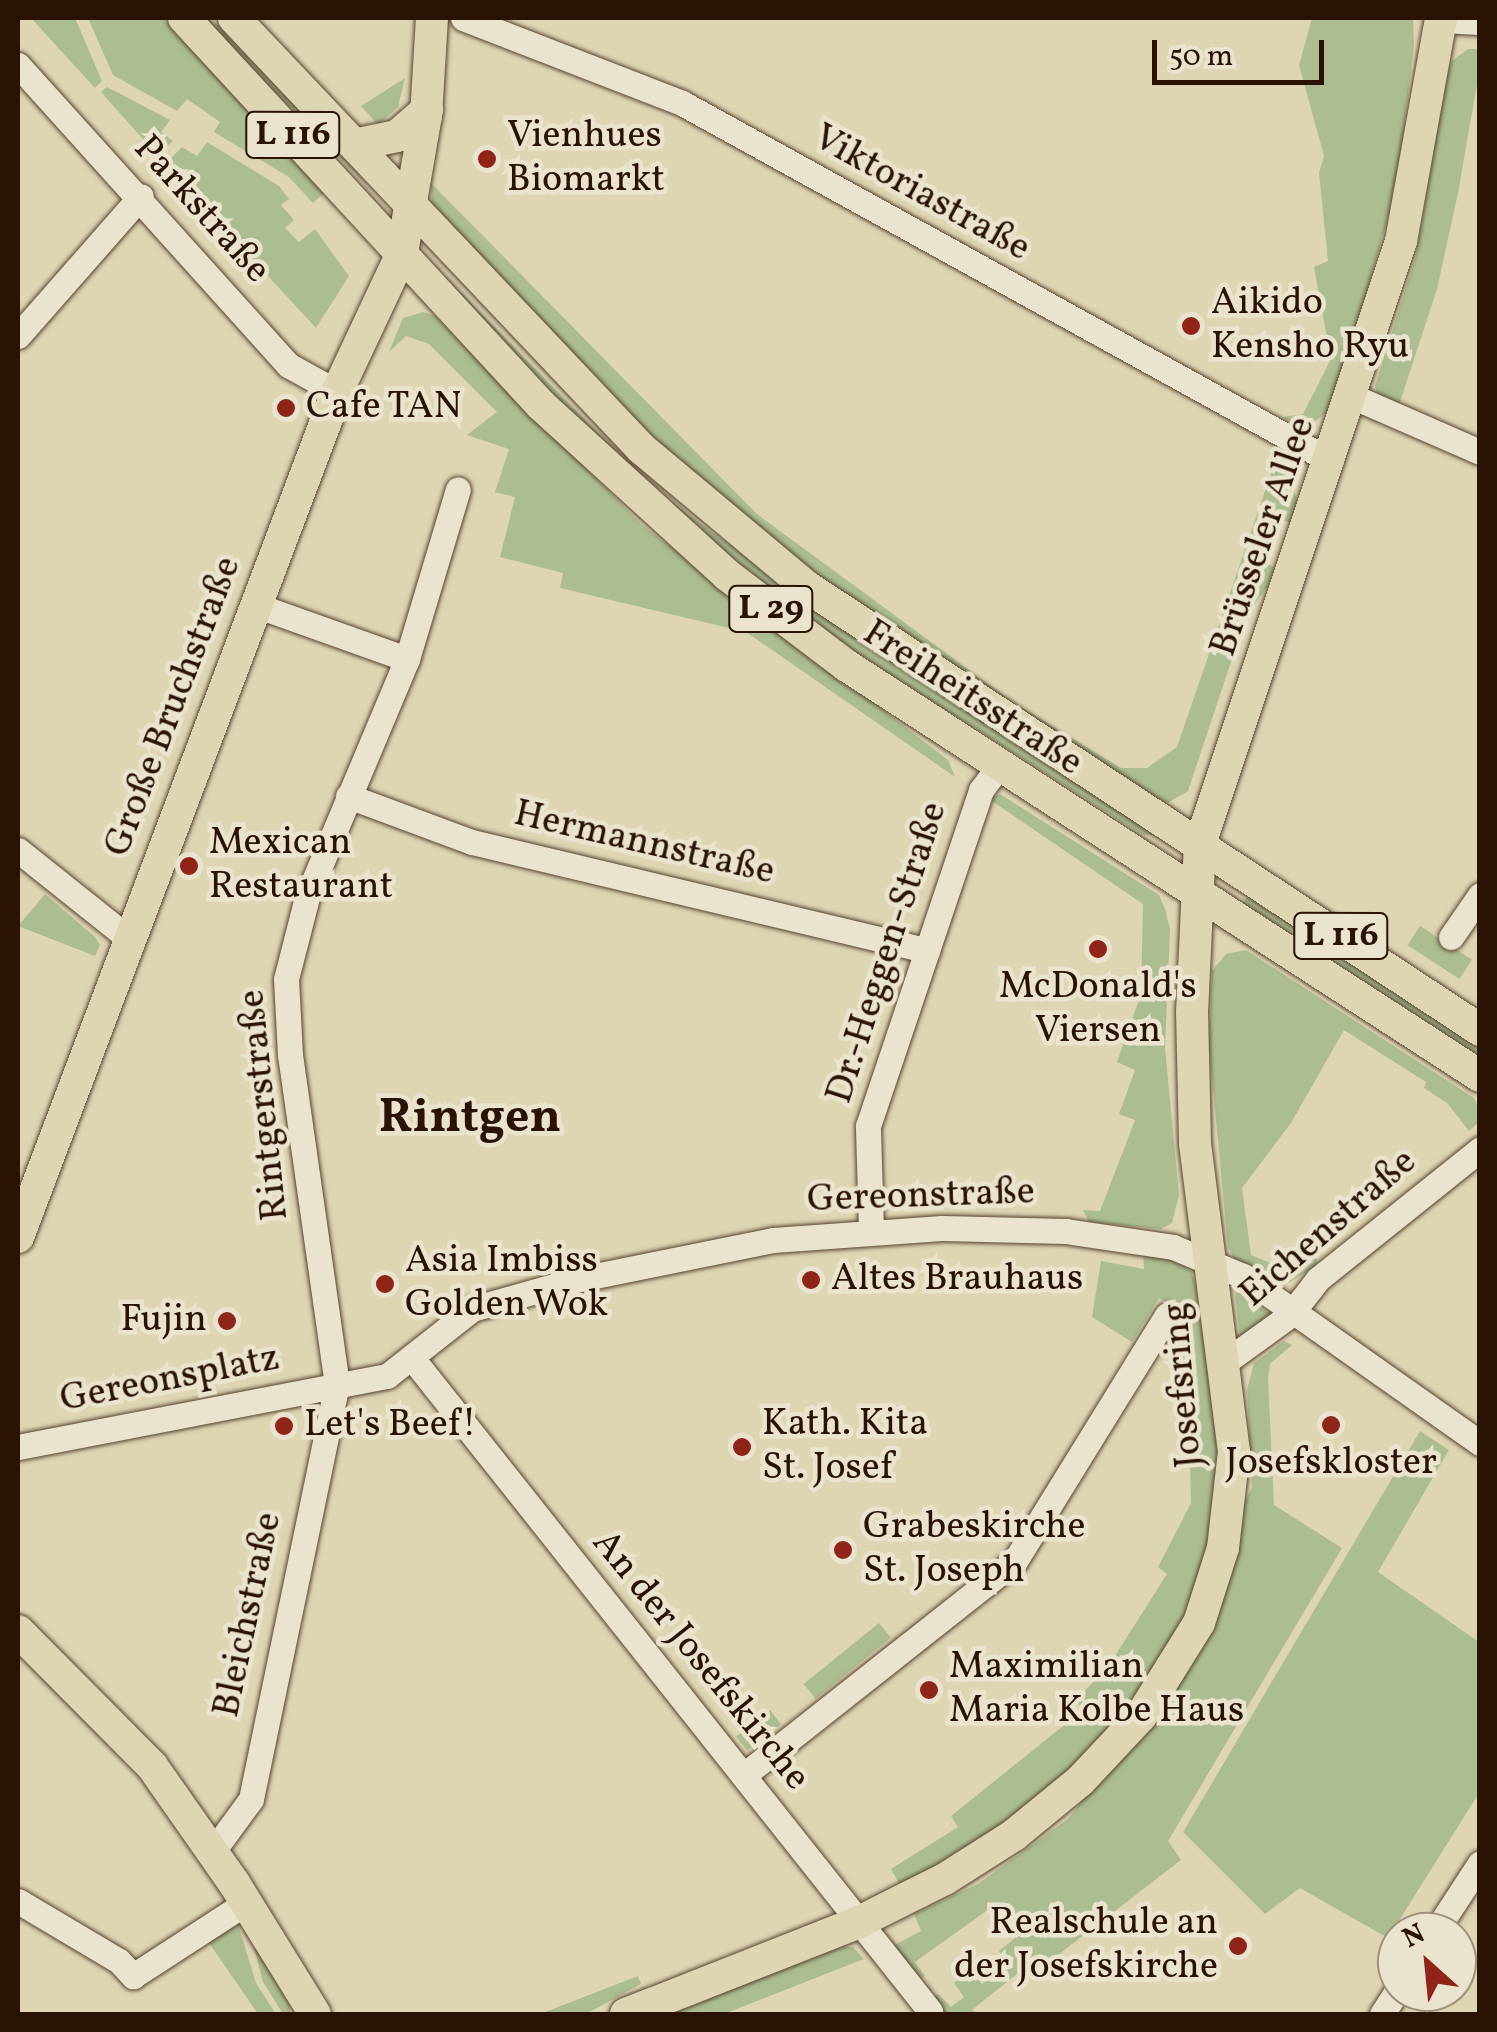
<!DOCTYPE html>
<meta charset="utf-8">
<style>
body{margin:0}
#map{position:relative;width:1497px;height:2032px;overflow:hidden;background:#ded5b3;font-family:Vollkorn,serif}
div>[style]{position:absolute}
.green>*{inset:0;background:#acbe91;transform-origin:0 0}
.roads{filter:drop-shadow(0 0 2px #574330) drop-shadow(0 0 2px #574330)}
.minor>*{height:25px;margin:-12.5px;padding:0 12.5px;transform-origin:12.5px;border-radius:12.5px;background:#eae4ce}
.major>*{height:32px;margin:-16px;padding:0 16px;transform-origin:16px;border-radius:16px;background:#ded5b3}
.dots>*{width:28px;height:28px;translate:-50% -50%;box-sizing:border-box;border:5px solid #eae4ce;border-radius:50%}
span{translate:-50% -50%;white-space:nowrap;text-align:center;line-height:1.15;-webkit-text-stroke:9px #eae4ce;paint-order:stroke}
.shield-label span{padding:2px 8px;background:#eae4ce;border:2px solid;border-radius:8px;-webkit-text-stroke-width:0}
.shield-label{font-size:35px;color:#2a1204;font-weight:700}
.poi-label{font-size:38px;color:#2a1204}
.left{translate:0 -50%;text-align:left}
.right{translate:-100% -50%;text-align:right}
.street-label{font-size:38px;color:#2a1204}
.district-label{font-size:48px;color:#2a1204;font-weight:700}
.frame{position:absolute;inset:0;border:20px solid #2a1204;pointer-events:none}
.north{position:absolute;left:1377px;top:1912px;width:100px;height:100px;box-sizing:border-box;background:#eae4ce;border:2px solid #9d907d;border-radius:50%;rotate:333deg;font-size:28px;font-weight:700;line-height:40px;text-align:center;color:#2a1204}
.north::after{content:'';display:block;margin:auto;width:35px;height:45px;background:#8f2418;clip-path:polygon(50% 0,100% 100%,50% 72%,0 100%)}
.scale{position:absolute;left:1152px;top:40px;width:172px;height:45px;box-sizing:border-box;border:5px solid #2a1204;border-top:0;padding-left:12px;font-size:30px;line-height:35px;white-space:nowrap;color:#2a1204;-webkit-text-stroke:8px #eae4ce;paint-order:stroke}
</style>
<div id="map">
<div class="green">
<i style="clip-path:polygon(31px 18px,75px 18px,102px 81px,95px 88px)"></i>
<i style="clip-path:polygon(88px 18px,163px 18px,324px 193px,313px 203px,289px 177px,214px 132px,220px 122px,187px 99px,177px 111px,113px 75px)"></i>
<i style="clip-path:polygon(201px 18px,210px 18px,244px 47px,369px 187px)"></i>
<i style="clip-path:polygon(1312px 18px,1413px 18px,1414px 45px,1397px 185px,1341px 383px,1332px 409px,1304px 429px,1283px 417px,1303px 414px,1331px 359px,1314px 267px,1328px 261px,1319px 173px,1324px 156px,1299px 65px)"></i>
<i style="clip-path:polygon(1468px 49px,1479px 49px,1479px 72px,1458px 193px,1437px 289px,1399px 405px,1378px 395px,1375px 386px,1416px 256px,1445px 84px,1452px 61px)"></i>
<i style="clip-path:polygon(405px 78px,398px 107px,378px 125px,361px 106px)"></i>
<i style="clip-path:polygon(107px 87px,170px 120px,161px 132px,173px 141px,157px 155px,101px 92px)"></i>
<i style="clip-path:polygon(207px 142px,279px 186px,289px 199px,281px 205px,294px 220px,285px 228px,299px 242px,315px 229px,349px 276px,316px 328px,165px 164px,182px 147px,197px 156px)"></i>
<i style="clip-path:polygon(431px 183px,757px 514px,1014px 703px,1121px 768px,1147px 768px,1177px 747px,1276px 459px,1289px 467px,1297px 501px,1290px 523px,1281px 520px,1265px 563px,1275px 567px,1268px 586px,1247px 614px,1188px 791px,1164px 805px,856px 607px,656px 447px,432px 209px)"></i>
<i style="clip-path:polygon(432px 263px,650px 486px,786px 587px,1154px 835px,1143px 835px,855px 652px,645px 492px,427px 265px)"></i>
<i style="clip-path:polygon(423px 312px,435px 316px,642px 525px,948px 760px,955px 777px,746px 632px,560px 588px,563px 573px,500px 557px,515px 497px,495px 492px,509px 449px,467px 435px,497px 412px,429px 344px,406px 336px,389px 352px,403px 318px)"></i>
<i style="clip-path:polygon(1000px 794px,1159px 895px,1165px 909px,1170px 929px,1165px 1048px,1179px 1195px,1172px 1223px,1161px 1229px,1089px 1222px,1083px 1210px,1100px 1211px,1135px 1120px,1119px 1114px,1135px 1070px,1117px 1062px,1141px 994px,1143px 904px,989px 799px)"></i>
<i style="clip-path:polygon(45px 894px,95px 937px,100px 945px,95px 956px,18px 926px)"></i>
<i style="clip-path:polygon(1248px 896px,1479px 1043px,1479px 1056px,1243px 903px)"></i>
<i style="left:1420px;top:926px;width:62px;height:23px;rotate:33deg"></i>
<i style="clip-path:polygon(1246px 950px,1474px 1098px,1479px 1110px,1479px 1122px,1469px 1131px,1447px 1103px,1424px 1088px,1426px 1082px,1344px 1030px,1291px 1123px,1242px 1188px,1251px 1255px,1291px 1271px,1317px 1251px,1317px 1266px,1285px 1285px,1234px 1259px,1228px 1246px,1209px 1046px,1212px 971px,1226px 954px)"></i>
<i style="clip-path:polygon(1143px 1254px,1171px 1258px,1191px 1271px,1196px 1286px,1218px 1448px,1215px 1520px,1202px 1587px,1128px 1715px,1075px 1771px,972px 1850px,900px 1885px,891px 1869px,958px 1827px,951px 1816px,1083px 1710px,1075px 1700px,1106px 1670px,1167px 1574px,1158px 1567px,1191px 1503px,1189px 1408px,1175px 1399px,1183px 1385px,1168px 1328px,1178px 1310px,1159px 1298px,1132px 1342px,1092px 1317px,1101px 1261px,1144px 1269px)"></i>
<i style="clip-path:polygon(1237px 1292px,1272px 1315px,1240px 1336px,1235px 1295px)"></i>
<i style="clip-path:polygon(1284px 1341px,1292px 1345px,1270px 1364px,1268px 1378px,1274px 1505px,1342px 1548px,1168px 1841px,1181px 1860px,1045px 1965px,1038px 1957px,972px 2010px,978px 2014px,941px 2014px,933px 1998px,938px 1994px,951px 2007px,964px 1997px,954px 1983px,970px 1970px,982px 1984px,1008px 1964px,999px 1951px,1020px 1934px,996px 1904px,915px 1962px,925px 1976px,919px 1980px,893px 1946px,921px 1931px,914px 1914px,978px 1884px,1069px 1818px,1098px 1779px,1252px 1488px,1247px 1390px,1254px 1363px)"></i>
<i style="clip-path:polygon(1420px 1431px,1449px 1450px,1378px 1572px,1479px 1642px,1479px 1793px,1388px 1938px,1300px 1888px,1265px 1914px,1183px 1832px)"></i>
<i style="left:879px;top:1623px;width:19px;height:97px;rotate:51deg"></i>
<i style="left:770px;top:1710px;width:18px;height:43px;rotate:52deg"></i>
<i style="clip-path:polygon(237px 1921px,256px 1983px,276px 2014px,258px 2014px,207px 1940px)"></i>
<i style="clip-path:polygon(251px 1936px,286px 1987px,291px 2014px,283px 2014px,263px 1982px)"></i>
<i style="clip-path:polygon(840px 1947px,853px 1947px,864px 1959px,724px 2014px,657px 2014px)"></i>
<i style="clip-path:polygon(638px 1976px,641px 1984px,586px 2014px,540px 2014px)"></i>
</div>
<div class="roads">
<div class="minor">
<i style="left:463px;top:18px;width:235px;rotate:21.2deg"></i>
<i style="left:682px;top:103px;width:741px;rotate:28.88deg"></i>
<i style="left:1441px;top:20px;width:39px;rotate:3deg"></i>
<i style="left:18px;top:65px;width:404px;rotate:48deg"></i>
<i style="left:288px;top:365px;width:56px;rotate:28.9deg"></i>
<i style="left:18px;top:336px;width:186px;rotate:-48.7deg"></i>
<i style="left:1354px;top:397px;width:137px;rotate:23.6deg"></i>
<i style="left:258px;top:606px;width:158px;rotate:19.6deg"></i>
<i style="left:348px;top:796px;width:132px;rotate:20.4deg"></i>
<i style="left:472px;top:842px;width:468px;rotate:13.4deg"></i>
<i style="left:18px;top:850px;width:139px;rotate:38.6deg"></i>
<i style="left:1451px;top:937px;width:51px;rotate:-55.4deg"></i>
<i style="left:871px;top:1230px;width:104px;rotate:-91.7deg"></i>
<i style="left:868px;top:1126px;width:354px;rotate:-71.4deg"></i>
<i style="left:981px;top:790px;width:30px;rotate:-53deg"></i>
<i style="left:412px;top:1358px;width:834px;rotate:51.58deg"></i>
<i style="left:1225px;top:1362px;width:80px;rotate:-35.9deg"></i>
<i style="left:1290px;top:1315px;width:46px;rotate:-52.1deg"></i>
<i style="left:1318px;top:1279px;width:208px;rotate:-38.7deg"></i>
<i style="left:18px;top:1447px;width:376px;rotate:-10.9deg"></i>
<i style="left:387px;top:1376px;width:108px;rotate:-38.2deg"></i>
<i style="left:472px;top:1309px;width:107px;rotate:-15.7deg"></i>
<i style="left:575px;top:1280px;width:202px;rotate:-11.4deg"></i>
<i style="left:773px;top:1240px;width:169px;rotate:-4.1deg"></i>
<i style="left:942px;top:1228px;width:124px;rotate:1.4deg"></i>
<i style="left:1066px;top:1231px;width:108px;rotate:8.5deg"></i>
<i style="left:1173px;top:1247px;width:76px;rotate:22.5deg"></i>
<i style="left:1243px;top:1276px;width:290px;rotate:35.2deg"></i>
<i style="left:744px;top:1775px;width:345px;rotate:-38.3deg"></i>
<i style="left:1015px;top:1561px;width:289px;rotate:-58.3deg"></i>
<i style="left:213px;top:1851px;width:64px;rotate:-53.8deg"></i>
<i style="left:251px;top:1799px;width:423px;rotate:-78.3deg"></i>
<i style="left:337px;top:1385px;width:333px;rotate:-98.1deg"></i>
<i style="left:290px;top:1055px;width:76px;rotate:-93deg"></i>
<i style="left:286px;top:979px;width:85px;rotate:-75.6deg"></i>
<i style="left:307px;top:897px;width:258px;rotate:-67.2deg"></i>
<i style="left:407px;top:659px;width:177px;rotate:-73.3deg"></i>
<i style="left:18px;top:1901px;width:117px;rotate:30.7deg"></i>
<i style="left:119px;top:1961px;width:21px;rotate:47deg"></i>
<i style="left:133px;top:1976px;width:136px;rotate:-33deg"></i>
<i style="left:1435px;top:1932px;width:82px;rotate:-56.9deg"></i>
<i style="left:1382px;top:2014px;width:27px;rotate:-57deg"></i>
</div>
<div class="major">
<i style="left:184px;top:18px;width:527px;rotate:47.31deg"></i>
<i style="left:541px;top:405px;width:252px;rotate:42.4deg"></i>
<i style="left:727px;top:575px;width:151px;rotate:37.2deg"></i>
<i style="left:847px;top:666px;width:754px;rotate:32.93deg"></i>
<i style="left:234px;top:18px;width:593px;rotate:46.57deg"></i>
<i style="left:642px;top:449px;width:215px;rotate:39.9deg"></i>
<i style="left:807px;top:587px;width:806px;rotate:33.35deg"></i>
<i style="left:354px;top:145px;width:44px;rotate:-11.8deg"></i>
<i style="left:397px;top:136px;width:40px;rotate:-41deg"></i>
<i style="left:18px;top:1237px;width:903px;rotate:-69.32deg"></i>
<i style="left:337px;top:392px;width:153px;rotate:-64.9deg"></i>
<i style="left:402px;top:253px;width:139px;rotate:-80.1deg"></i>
<i style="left:426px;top:116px;width:98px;rotate:-86.5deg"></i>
<i style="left:18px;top:1631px;width:190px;rotate:45.2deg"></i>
<i style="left:152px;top:1766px;width:143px;rotate:55deg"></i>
<i style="left:234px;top:1883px;width:154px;rotate:58.3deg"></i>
<i style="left:626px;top:2014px;width:251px;rotate:-21.5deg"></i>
<i style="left:859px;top:1922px;width:96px;rotate:-26.6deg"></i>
<i style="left:945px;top:1879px;width:82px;rotate:-32.5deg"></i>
<i style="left:1014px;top:1835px;width:85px;rotate:-39.3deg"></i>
<i style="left:1080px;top:1781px;width:89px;rotate:-46.8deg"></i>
<i style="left:1141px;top:1716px;width:110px;rotate:-58.1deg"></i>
<i style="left:1199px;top:1623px;width:79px;rotate:-72.3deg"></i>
<i style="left:1223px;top:1548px;width:97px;rotate:-83.5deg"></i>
<i style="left:1234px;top:1452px;width:311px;rotate:-97.2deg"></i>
<i style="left:1195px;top:1143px;width:130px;rotate:-91.3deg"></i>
<i style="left:1192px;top:1013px;width:169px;rotate:-87.3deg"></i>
<i style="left:1200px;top:844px;width:636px;rotate:-71.57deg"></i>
<i style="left:1401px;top:241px;width:227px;rotate:-79.8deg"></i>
</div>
</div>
<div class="dots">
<i style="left:487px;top:159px;background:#8f2418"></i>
<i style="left:1191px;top:326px;background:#8f2418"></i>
<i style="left:286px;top:408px;background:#8f2418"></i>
<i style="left:189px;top:866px;background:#8f2418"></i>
<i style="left:1098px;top:949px;background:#8f2418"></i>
<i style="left:811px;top:1280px;background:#8f2418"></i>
<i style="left:385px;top:1284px;background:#8f2418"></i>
<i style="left:227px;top:1321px;background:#8f2418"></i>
<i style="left:1331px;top:1425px;background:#8f2418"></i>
<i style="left:284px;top:1426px;background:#8f2418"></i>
<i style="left:742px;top:1447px;background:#8f2418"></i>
<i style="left:843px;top:1550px;background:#8f2418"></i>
<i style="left:929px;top:1690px;background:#8f2418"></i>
<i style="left:1238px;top:1946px;background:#8f2418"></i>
</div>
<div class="shield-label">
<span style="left:293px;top:135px">L 116</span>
<span style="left:771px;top:609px">L 29</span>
<span style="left:1341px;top:936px">L 116</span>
</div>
<div class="poi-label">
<span class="left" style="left:507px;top:159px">Vienhues<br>Biomarkt</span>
<span class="left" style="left:1211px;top:326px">Aikido<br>Kensho Ryu</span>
<span class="left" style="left:306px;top:408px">Cafe TAN</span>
<span class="left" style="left:209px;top:866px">Mexican<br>Restaurant</span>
<span style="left:1098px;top:1010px">McDonald's<br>Viersen</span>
<span class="left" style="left:405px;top:1284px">Asia Imbiss<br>Golden Wok</span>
<span class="left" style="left:831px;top:1280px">Altes Brauhaus</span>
<span class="right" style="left:207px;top:1321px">Fujin</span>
<span class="left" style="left:762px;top:1447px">Kath. Kita<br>St. Josef</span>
<span class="left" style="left:304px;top:1426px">Let's Beef!</span>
<span style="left:1331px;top:1464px">Josefskloster</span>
<span class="left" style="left:863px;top:1550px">Grabeskirche<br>St. Joseph</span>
<span class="left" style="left:949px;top:1690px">Maximilian<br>Maria Kolbe Haus</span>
<span class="right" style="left:1218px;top:1946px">Realschule an<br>der Josefskirche</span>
</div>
<div class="street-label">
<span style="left:921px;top:194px;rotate:29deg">Viktoriastraße</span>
<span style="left:201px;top:210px;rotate:48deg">Parkstraße</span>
<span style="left:1264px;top:537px;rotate:-71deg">Brüsseler Allee</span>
<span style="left:972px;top:699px;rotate:33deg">Freiheitsstraße</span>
<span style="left:174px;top:707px;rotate:-69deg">Große Bruchstraße</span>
<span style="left:644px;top:844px;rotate:13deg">Hermannstraße</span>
<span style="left:888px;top:953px;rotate:-72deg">Dr.-Heggen-Straße</span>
<span style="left:265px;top:1105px;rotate:-96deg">Rintgerstraße</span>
<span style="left:921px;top:1197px;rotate:-2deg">Gereonstraße</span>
<span style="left:1329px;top:1229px;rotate:-41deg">Eichenstraße</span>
<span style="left:170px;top:1380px;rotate:-11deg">Gereonsplatz</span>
<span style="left:1184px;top:1385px;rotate:-95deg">Josefsring</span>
<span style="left:249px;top:1615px;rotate:-78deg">Bleichstraße</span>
<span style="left:700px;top:1661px;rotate:51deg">An der Josefskirche</span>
</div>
<div class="district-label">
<span style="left:470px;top:1119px">Rintgen</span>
</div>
<div class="frame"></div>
<div class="north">N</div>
<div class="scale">50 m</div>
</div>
